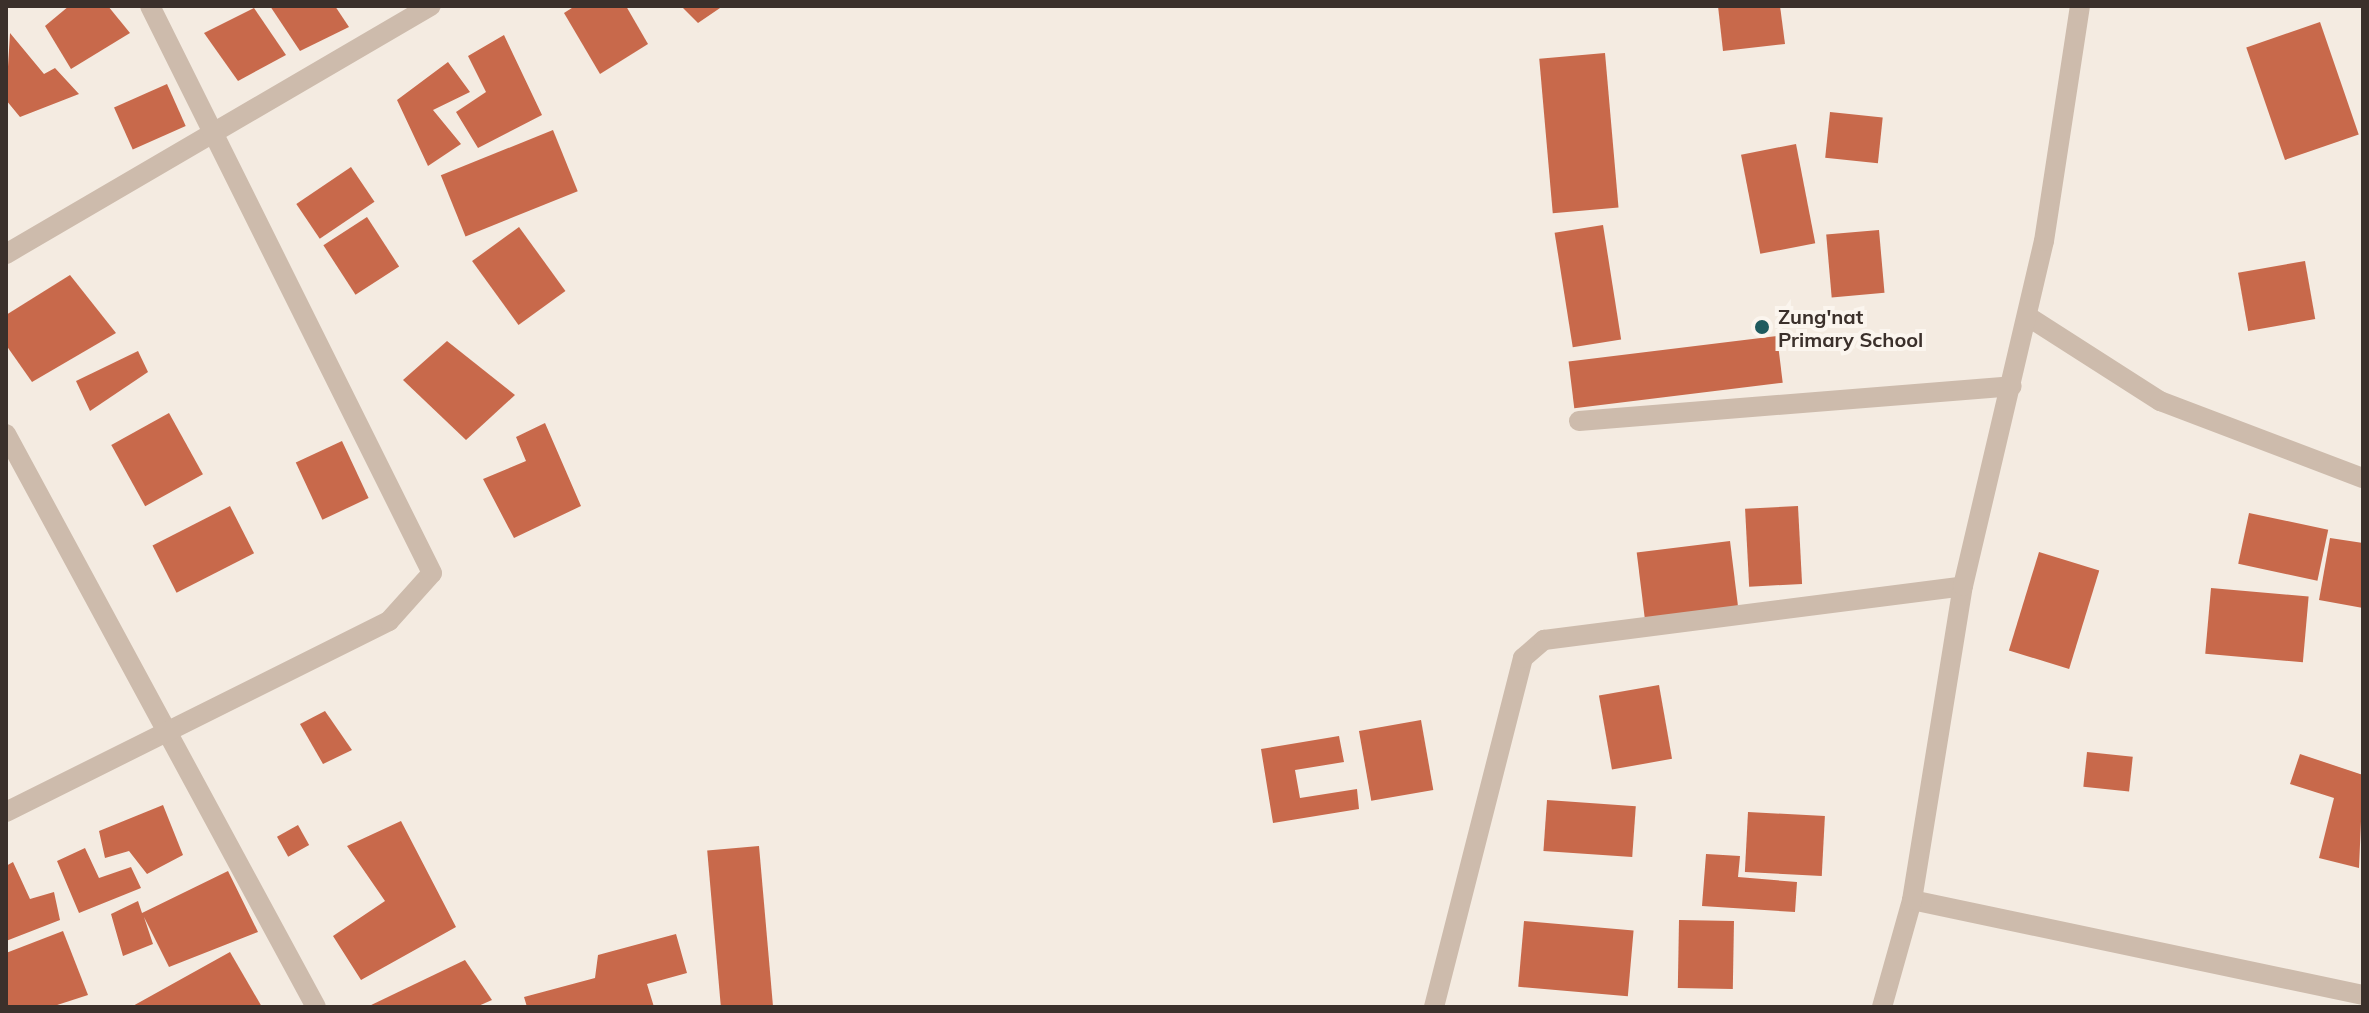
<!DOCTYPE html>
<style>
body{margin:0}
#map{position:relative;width:2369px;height:1013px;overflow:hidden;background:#f4ebe1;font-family:Mulish,sans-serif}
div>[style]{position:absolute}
.building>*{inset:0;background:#c8694b;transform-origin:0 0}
.street>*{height:20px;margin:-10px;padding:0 10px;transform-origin:10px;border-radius:10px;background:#cdbbac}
.dots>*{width:22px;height:22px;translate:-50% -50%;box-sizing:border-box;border:4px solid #fbf5ee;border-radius:50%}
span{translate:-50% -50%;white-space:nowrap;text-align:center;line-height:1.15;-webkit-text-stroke:8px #fbf5ee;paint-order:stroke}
.poi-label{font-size:20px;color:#3b302b;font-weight:700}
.left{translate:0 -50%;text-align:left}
.frame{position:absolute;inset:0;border:8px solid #3b302b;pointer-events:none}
</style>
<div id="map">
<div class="building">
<i style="clip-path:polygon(69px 6px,108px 6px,130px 33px,71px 69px,45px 26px)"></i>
<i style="clip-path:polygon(270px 6px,335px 6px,349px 27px,300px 51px)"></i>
<i style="clip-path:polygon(575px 6px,626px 6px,648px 44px,600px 74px,564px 13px)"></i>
<i style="clip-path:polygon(681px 6px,723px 6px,698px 23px)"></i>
<i style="clip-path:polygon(1718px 6px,1780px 6px,1785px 44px,1723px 51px)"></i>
<i style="clip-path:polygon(254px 8px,286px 55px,238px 81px,204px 33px)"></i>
<i style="left:2320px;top:22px;width:119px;height:78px;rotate:71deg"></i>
<i style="clip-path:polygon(10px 33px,44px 74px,55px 68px,79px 94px,20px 117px,6px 100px)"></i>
<i style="clip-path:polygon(504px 35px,542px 115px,478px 148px,456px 112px,486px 92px,468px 56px)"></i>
<i style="left:1605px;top:53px;width:155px;height:66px;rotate:85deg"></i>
<i style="clip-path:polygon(448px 62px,470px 92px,433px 110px,461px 144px,428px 166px,397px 100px)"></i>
<i style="left:167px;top:84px;width:46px;height:58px;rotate:66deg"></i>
<i style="left:1830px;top:112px;width:53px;height:46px;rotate:6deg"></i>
<i style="left:553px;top:130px;width:66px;height:121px;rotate:68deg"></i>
<i style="left:1796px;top:144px;width:101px;height:56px;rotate:79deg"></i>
<i style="left:351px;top:167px;width:42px;height:66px;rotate:56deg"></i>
<i style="left:367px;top:217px;width:59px;height:52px;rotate:57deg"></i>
<i style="left:1603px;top:225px;width:116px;height:49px;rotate:81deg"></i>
<i style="left:519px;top:227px;width:79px;height:58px;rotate:54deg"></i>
<i style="left:1879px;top:230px;width:63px;height:53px;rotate:85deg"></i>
<i style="left:2305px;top:261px;width:59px;height:68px;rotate:80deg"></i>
<i style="clip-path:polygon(70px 275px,116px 333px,32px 382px,6px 345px,6px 315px)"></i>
<i style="left:1777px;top:336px;width:47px;height:210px;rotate:83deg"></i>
<i style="clip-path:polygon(447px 341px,515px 395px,466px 440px,403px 380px)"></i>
<i style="clip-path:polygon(138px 351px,148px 372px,90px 411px,76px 381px)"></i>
<i style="left:169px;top:413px;width:70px;height:66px;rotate:61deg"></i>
<i style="clip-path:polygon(545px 423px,581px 506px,514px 538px,483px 479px,526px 461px,516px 437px)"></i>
<i style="left:342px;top:441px;width:63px;height:51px;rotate:65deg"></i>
<i style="left:230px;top:506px;width:53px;height:87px;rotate:63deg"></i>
<i style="left:1798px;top:506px;width:78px;height:53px;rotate:87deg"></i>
<i style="left:2249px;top:513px;width:81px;height:52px;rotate:12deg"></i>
<i style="clip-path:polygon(2330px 538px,2363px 543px,2363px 608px,2319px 600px)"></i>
<i style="left:1730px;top:541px;width:70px;height:94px;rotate:83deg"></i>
<i style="left:2039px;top:552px;width:63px;height:103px;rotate:17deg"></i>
<i style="left:2211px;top:588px;width:98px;height:66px;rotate:5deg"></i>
<i style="left:1659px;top:685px;width:75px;height:61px;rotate:80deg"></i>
<i style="clip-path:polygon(325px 711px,352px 750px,323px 764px,300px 724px)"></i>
<i style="left:1421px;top:720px;width:71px;height:63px;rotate:80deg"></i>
<i style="clip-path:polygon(1339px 736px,1344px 762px,1295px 770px,1300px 798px,1357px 789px,1359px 809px,1273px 823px,1261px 749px)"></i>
<i style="left:2087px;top:752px;width:46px;height:35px;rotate:6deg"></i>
<i style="clip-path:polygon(2300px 754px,2363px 775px,2359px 868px,2319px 858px,2334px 798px,2290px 784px)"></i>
<i style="left:1547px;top:800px;width:89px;height:51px;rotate:4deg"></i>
<i style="clip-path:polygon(163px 805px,183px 855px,147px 874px,129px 851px,105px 858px,99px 831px)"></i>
<i style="left:1748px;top:812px;width:77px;height:60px;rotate:3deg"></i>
<i style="clip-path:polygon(401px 821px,456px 927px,361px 980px,333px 936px,385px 901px,347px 846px)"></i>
<i style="left:298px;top:825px;width:23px;height:24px;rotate:61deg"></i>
<i style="left:759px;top:846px;width:162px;height:52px;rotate:85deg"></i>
<i style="clip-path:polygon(85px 848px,99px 878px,131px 867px,141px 888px,79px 913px,57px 861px)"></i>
<i style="clip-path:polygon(1706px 854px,1740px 856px,1738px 877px,1797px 882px,1795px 912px,1702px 906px)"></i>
<i style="clip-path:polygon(13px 862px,30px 899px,54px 892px,60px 920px,6px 941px,6px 866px)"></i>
<i style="clip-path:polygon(228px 871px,258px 932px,169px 967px,144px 917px,153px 944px,123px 956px,111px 914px,138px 901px,142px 913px)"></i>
<i style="left:1679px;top:920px;width:55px;height:68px;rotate:1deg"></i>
<i style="left:1524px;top:921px;width:110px;height:66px;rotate:5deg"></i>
<i style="clip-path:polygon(63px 931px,88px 995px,51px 1007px,6px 1007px,6px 953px)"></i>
<i style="clip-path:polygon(676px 934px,687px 973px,647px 984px,654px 1007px,527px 1007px,524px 997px,595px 978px,598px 955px)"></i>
<i style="clip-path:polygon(230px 952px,262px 1007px,131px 1007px)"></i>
<i style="clip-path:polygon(465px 960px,492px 1000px,476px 1007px,367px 1007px)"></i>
</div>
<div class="street">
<i style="left:6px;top:254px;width:492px;rotate:-30.3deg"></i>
<i style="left:2027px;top:316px;width:158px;rotate:32.6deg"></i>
<i style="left:2160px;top:401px;width:217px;rotate:20.8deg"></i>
<i style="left:1579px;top:421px;width:434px;rotate:-4.6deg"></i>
<i style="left:6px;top:434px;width:651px;rotate:61.59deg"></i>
<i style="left:6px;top:812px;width:428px;rotate:-26.5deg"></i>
<i style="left:389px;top:621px;width:64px;rotate:-48.1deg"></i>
<i style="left:432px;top:573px;width:633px;rotate:-116.44deg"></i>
<i style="left:1912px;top:900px;width:461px;rotate:11.9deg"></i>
<i style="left:1434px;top:1007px;width:360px;rotate:-75.7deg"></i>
<i style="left:1523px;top:658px;width:28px;rotate:-41deg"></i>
<i style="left:1544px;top:640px;width:422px;rotate:-7.3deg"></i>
<i style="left:1882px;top:1007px;width:111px;rotate:-74.3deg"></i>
<i style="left:1912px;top:900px;width:318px;rotate:-80.8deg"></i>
<i style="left:1963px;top:586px;width:354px;rotate:-76.8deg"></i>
<i style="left:2044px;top:241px;width:238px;rotate:-81.3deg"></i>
</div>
<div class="dots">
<i style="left:1762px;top:327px;background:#1f5a5e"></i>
</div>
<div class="poi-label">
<span class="left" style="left:1778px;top:328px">Zung'nat<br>Primary School</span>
</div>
<div class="frame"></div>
</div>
